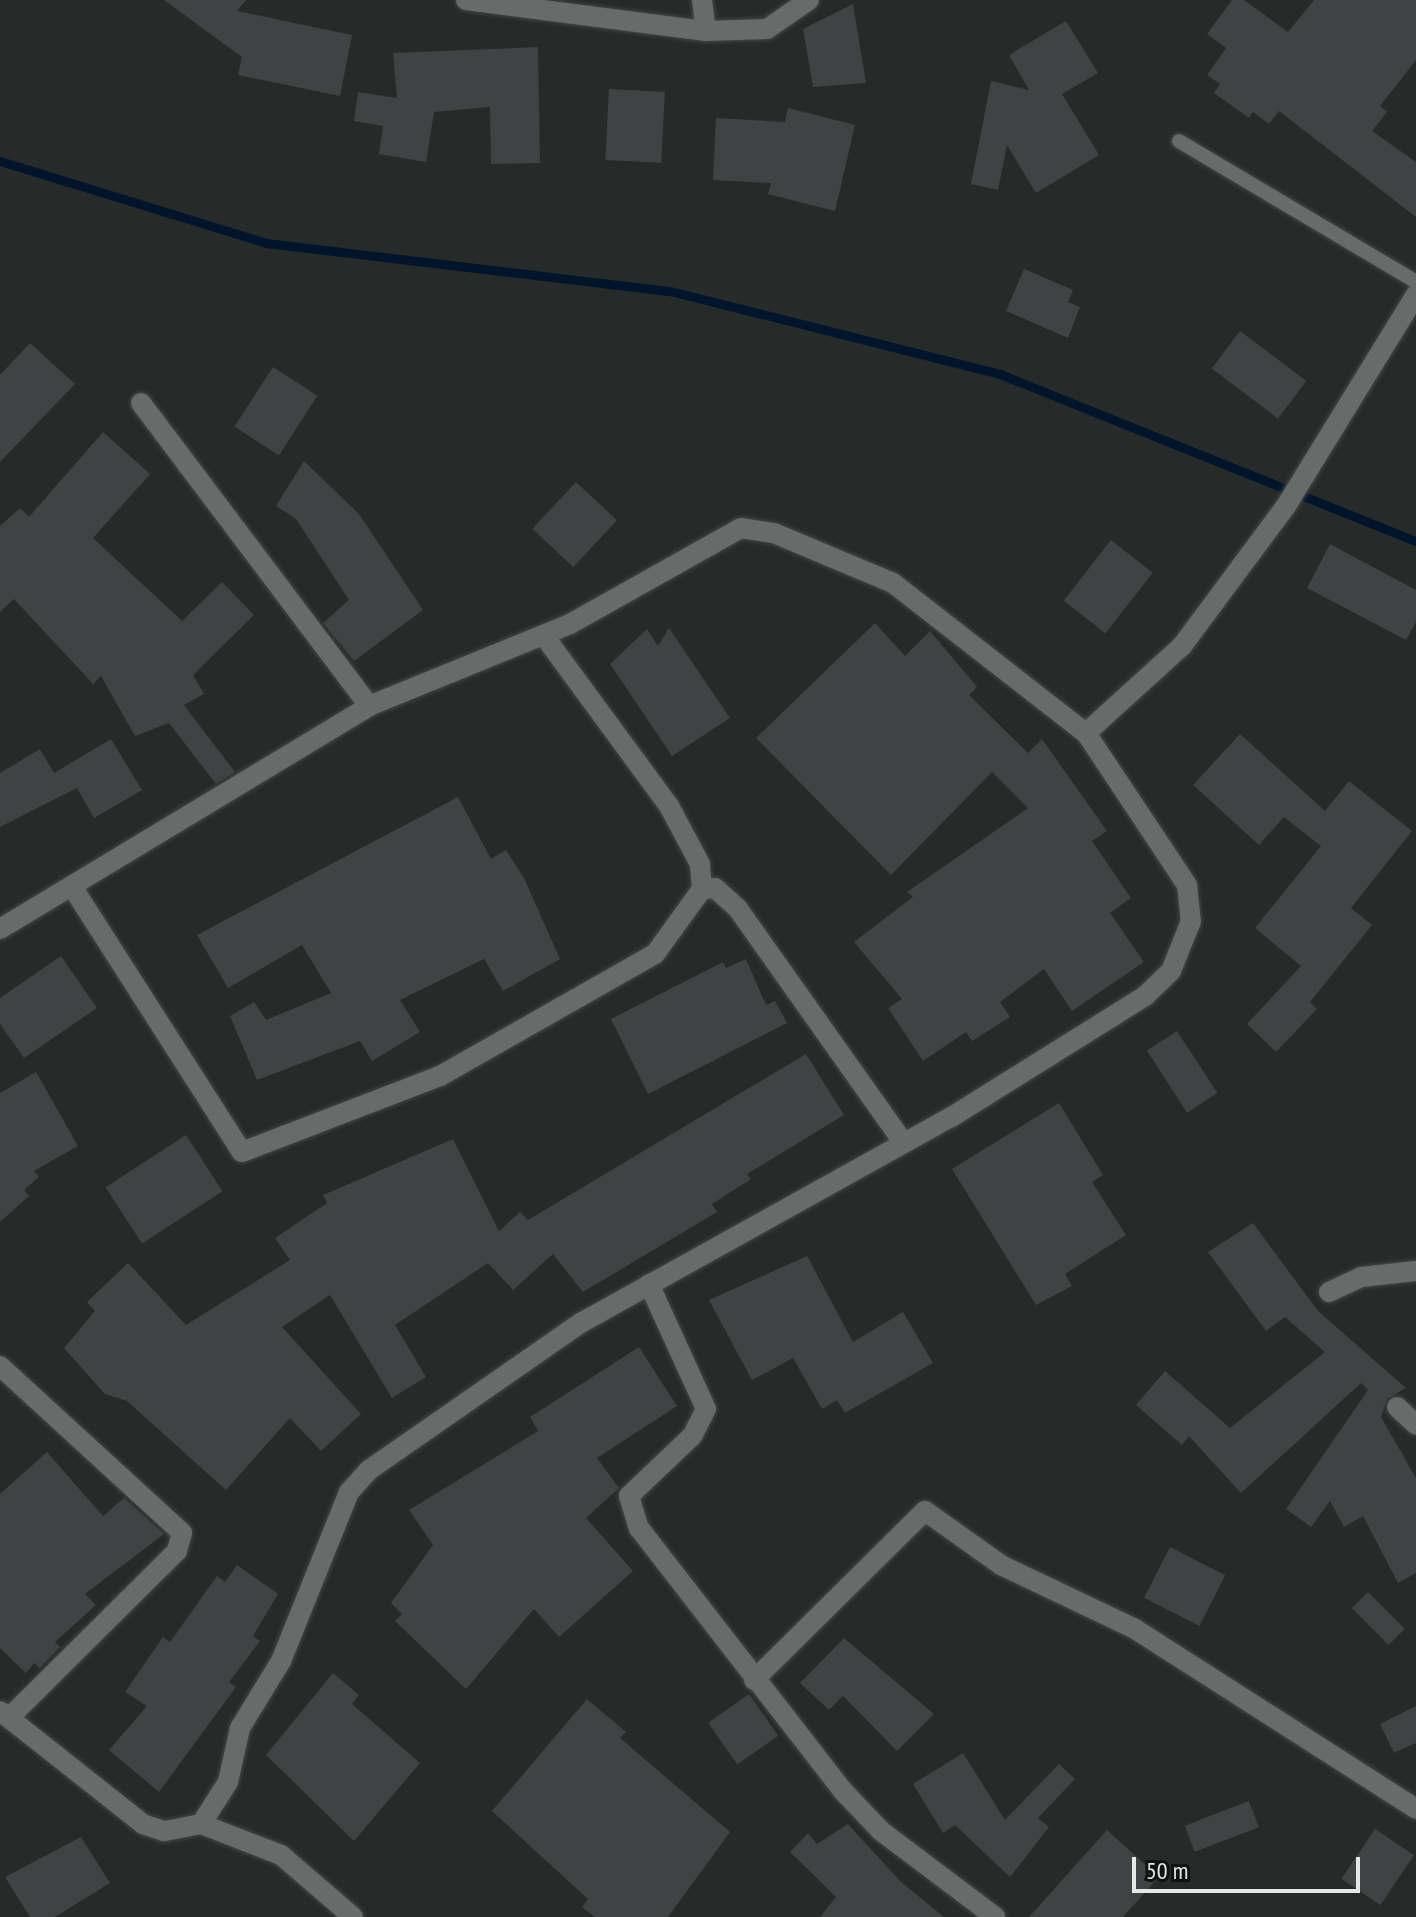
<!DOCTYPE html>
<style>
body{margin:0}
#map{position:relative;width:1416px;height:1917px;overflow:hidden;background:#262a29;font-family:"PT Sans Narrow",sans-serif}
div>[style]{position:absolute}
.stream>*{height:9px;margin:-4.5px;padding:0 4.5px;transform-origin:4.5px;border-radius:4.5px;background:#00152c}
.building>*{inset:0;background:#3f4344;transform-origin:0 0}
.roads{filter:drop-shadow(0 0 2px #424645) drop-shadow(0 0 2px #424645)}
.lane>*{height:14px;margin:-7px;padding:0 7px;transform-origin:7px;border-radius:7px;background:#676c6b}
.street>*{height:20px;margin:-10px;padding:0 10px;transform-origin:10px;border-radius:10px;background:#676c6b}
span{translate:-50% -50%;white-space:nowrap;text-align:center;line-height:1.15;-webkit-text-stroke:7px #111212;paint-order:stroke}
.scale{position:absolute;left:1132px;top:1857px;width:228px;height:36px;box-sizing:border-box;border:4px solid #e5e8e7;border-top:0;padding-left:10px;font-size:24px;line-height:28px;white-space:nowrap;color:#e5e8e7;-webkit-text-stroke:6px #111212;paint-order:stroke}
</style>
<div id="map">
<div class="stream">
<i style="left:0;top:161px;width:278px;rotate:17.1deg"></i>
<i style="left:266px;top:243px;width:407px;rotate:6.8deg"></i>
<i style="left:670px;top:291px;width:340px;rotate:14.1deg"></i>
<i style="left:1000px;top:374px;width:448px;rotate:21.9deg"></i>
</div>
<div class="building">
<i style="clip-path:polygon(164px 0,246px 0,237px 11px,352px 35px,340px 96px,238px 75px,242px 57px)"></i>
<i style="clip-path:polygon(1232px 0,1244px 0,1288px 32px,1314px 0,1416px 0,1416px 60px,1380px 106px,1387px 112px,1372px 131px,1416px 162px,1416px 217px,1279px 111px,1269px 124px,1253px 112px,1249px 118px,1214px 93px,1220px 84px,1207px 75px,1226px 48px,1207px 34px)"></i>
<i style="clip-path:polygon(853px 4px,866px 83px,813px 87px,803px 29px)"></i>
<i style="clip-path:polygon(1066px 21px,1098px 73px,1062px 94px,1099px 155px,1036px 193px,1007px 145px,998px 190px,971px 184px,991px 81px,1029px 90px,1009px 55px)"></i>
<i style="clip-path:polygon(538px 47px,540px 163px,491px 164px,490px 107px,434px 112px,426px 162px,379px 154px,383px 126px,354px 121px,358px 92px,397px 98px,393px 53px)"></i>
<i style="left:609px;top:89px;width:56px;height:71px;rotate:3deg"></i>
<i style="clip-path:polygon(788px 108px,855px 125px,835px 211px,768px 194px,771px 183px,713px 180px,716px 118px,785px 122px)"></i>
<i style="clip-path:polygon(1024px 269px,1073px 290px,1068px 302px,1080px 307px,1068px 338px,1006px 311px)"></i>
<i style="left:1240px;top:331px;width:83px;height:47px;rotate:37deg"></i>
<i style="clip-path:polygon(30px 343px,75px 384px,0 462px,0 375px)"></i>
<i style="left:273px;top:367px;width:53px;height:71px;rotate:33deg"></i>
<i style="clip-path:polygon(103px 432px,150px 474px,93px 538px,182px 621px,222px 582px,254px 615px,193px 675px,204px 694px,184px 705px,235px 772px,216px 784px,169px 723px,135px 736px,101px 676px,93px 684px,14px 599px,0 612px,0 526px,20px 508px,29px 517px)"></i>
<i style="clip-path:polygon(304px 461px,359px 514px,423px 610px,354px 661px,323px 623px,349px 600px,296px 519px,276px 506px)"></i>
<i style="left:576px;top:482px;width:56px;height:64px;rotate:43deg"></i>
<i style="left:1111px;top:540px;width:53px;height:77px;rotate:38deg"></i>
<i style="clip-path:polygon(1330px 544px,1416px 590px,1416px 622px,1406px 640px,1307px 588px)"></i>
<i style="clip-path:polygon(875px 623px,905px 656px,930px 631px,977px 687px,969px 695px,1028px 753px,1042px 739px,1107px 831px,1092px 841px,1131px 898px,1110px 913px,1144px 962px,1072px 1011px,1044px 969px,1000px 1002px,1010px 1017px,972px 1041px,966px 1032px,923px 1061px,888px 1008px,902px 999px,854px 942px,913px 897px,907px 892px,1028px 808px,992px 772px,891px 875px,756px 738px)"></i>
<i style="clip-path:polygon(669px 628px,730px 718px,672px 756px,610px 664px,647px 629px,658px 646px)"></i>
<i style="clip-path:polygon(1240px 734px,1325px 811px,1349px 781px,1412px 831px,1351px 908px,1372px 925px,1310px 1002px,1317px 1009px,1276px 1052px,1247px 1024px,1301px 966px,1255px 928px,1321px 846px,1284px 817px,1259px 845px,1193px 785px)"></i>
<i style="clip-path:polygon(111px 739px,142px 790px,94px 818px,77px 788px,0 827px,0 773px,40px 749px,54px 773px)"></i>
<i style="clip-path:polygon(458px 797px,491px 859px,506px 850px,524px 878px,560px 959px,503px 991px,484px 959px,400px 1000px,420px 1032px,372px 1061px,360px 1041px,257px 1080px,230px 1016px,254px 1002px,266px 1020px,331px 993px,302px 945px,228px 988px,197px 935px)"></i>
<i style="clip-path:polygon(61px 956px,97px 1008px,24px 1058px,0 1024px,0 998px)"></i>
<i style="clip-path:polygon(746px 959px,766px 1005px,775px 1001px,787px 1023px,648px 1094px,611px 1019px,723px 962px,726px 968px)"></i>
<i style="left:1177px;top:1031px;width:74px;height:36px;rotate:57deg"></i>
<i style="clip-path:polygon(806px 1054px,844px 1115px,747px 1174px,751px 1179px,712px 1204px,717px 1212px,583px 1292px,553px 1254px,513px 1290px,488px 1263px,395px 1325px,426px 1377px,392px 1398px,330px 1295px,282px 1327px,361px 1414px,321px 1451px,290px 1418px,226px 1490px,127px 1401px,105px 1394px,64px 1348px,95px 1311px,87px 1302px,128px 1263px,186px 1325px,290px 1260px,275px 1238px,327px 1203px,323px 1195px,453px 1139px,499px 1231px,520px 1212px,528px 1220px)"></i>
<i style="clip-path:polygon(36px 1072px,78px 1146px,34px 1171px,39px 1177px,24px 1190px,29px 1196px,0 1222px,0 1093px)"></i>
<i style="clip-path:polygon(1059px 1103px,1103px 1175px,1092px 1182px,1126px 1235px,1065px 1274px,1072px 1286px,1036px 1305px,952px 1169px)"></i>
<i style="left:186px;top:1135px;width:67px;height:96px;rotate:57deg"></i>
<i style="clip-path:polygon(1253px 1223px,1318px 1311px,1406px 1388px,1387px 1399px,1381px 1417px,1416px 1478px,1416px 1573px,1398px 1583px,1363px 1516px,1344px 1527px,1330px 1501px,1311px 1527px,1286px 1509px,1368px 1390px,1361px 1383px,1241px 1493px,1189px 1436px,1182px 1445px,1136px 1405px,1165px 1371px,1230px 1428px,1325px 1352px,1285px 1317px,1266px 1331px,1208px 1252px)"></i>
<i style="clip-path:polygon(807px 1256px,853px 1342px,903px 1312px,933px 1363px,845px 1413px,837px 1400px,822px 1409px,793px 1358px,752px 1380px,709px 1300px)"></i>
<i style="clip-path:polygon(639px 1347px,677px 1406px,597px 1458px,619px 1488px,586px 1518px,633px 1571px,559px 1637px,534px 1609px,466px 1689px,395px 1621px,402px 1614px,391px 1603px,433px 1545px,409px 1510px,538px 1431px,530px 1417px)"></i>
<i style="clip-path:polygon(47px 1452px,103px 1516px,124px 1498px,164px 1534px,85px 1594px,96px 1605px,55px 1642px,60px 1647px,40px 1668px,34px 1663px,26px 1673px,0 1648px,0 1494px)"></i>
<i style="left:1170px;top:1547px;width:62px;height:57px;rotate:27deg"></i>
<i style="clip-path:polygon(237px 1565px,278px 1594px,253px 1636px,260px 1641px,229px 1682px,236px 1687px,159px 1792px,109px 1750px,147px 1706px,125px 1692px,163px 1637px,170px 1642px,217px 1576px,225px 1582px)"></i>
<i style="left:1368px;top:1592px;width:52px;height:23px;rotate:45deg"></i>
<i style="clip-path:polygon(844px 1638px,934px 1714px,897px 1751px,843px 1696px,829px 1710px,800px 1683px)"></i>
<i style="clip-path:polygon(333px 1673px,359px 1695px,352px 1704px,420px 1763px,354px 1841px,266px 1755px)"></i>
<i style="left:749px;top:1694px;width:51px;height:50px;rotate:55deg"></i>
<i style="clip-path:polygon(587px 1699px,626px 1732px,620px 1738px,730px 1832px,668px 1917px,595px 1917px,582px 1907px,588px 1899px,492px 1811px)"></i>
<i style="clip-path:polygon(1416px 1706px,1416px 1743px,1394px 1753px,1380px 1724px)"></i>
<i style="clip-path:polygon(963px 1753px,1005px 1820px,1059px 1764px,1075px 1779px,1038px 1818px,1049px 1827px,1010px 1877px,955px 1825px,943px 1833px,913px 1784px)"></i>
<i style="left:1249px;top:1801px;width:28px;height:69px;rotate:69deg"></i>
<i style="clip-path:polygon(848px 1824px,900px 1881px,944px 1917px,820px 1917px,836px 1897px,790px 1852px,808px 1833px,817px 1844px)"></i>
<i style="left:1375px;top:1829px;width:47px;height:60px;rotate:34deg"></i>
<i style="clip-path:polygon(1107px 1830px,1159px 1877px,1123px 1917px,1029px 1917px)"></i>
<i style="clip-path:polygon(81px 1837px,110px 1883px,55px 1917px,30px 1917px,5px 1877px)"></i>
</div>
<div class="roads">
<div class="lane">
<i style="left:1179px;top:141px;width:276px;rotate:30.7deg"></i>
</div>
<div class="street">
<i style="left:466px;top:0;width:242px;rotate:7.4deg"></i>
<i style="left:706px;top:31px;width:61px;rotate:-1.9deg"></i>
<i style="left:767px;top:29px;width:51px;rotate:-34.6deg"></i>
<i style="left:702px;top:0;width:31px;rotate:83deg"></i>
<i style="left:141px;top:403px;width:379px;rotate:53deg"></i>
<i style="left:1086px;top:733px;width:130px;rotate:-42.2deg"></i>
<i style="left:1182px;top:646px;width:174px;rotate:-53.4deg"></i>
<i style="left:1286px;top:506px;width:248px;rotate:-58.4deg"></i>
<i style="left:73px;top:888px;width:313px;rotate:57.4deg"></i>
<i style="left:242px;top:1152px;width:212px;rotate:-21deg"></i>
<i style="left:440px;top:1076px;width:247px;rotate:-29.6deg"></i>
<i style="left:655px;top:954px;width:80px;rotate:-54.1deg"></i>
<i style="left:702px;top:889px;width:25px;rotate:-95deg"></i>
<i style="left:700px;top:864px;width:66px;rotate:-118.1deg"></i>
<i style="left:669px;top:806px;width:211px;rotate:-126.3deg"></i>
<i style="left:702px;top:889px;width:13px;rotate:-4deg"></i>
<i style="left:715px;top:888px;width:31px;rotate:42deg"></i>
<i style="left:738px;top:909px;width:286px;rotate:54.7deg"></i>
<i style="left:0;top:929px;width:431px;rotate:-31.1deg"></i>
<i style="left:369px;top:706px;width:217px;rotate:-22.2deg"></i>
<i style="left:570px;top:624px;width:196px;rotate:-29.3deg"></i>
<i style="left:741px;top:528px;width:33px;rotate:9deg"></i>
<i style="left:774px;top:533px;width:129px;rotate:22.8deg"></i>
<i style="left:893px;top:583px;width:244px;rotate:37.9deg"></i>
<i style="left:1086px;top:733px;width:182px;rotate:56.4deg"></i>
<i style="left:1187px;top:885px;width:36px;rotate:84deg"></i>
<i style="left:1191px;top:921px;width:54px;rotate:111.8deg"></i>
<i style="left:1171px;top:971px;width:36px;rotate:136deg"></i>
<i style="left:1145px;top:996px;width:229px;rotate:148deg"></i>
<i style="left:951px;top:1117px;width:422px;rotate:150.9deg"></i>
<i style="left:582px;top:1322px;width:259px;rotate:145.2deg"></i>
<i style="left:369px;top:1470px;width:30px;rotate:132deg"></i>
<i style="left:349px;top:1492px;width:182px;rotate:111.9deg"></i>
<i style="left:281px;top:1661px;width:79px;rotate:121.5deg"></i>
<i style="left:240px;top:1728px;width:55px;rotate:102.5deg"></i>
<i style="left:228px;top:1782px;width:50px;rotate:122.7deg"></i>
<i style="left:201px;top:1824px;width:38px;rotate:169deg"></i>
<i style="left:164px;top:1831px;width:22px;rotate:-162deg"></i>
<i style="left:143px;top:1824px;width:182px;rotate:-141.7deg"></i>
<i style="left:649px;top:1284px;width:137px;rotate:65.5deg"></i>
<i style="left:706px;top:1409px;width:30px;rotate:117deg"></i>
<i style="left:692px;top:1436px;width:87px;rotate:136.4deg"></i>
<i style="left:629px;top:1496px;width:34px;rotate:73deg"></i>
<i style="left:639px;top:1528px;width:334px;rotate:52.2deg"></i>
<i style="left:844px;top:1792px;width:54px;rotate:46.5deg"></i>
<i style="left:881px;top:1831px;width:143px;rotate:37deg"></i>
<i style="left:1329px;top:1292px;width:35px;rotate:-25deg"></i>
<i style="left:1361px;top:1277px;width:55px;rotate:-6.2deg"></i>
<i style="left:0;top:1366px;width:247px;rotate:42.5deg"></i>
<i style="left:182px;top:1533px;width:19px;rotate:106deg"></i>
<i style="left:177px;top:1551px;width:237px;rotate:135.2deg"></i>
<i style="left:1397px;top:1407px;width:26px;rotate:43deg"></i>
<i style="left:754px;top:1680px;width:240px;rotate:-44.7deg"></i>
<i style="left:925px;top:1511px;width:93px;rotate:35.4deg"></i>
<i style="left:1001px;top:1565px;width:148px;rotate:25.5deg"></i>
<i style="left:1135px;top:1629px;width:334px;rotate:32.6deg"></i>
<i style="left:201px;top:1824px;width:86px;rotate:21.2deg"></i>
<i style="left:281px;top:1855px;width:95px;rotate:40.7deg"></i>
</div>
</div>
<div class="scale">50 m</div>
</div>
